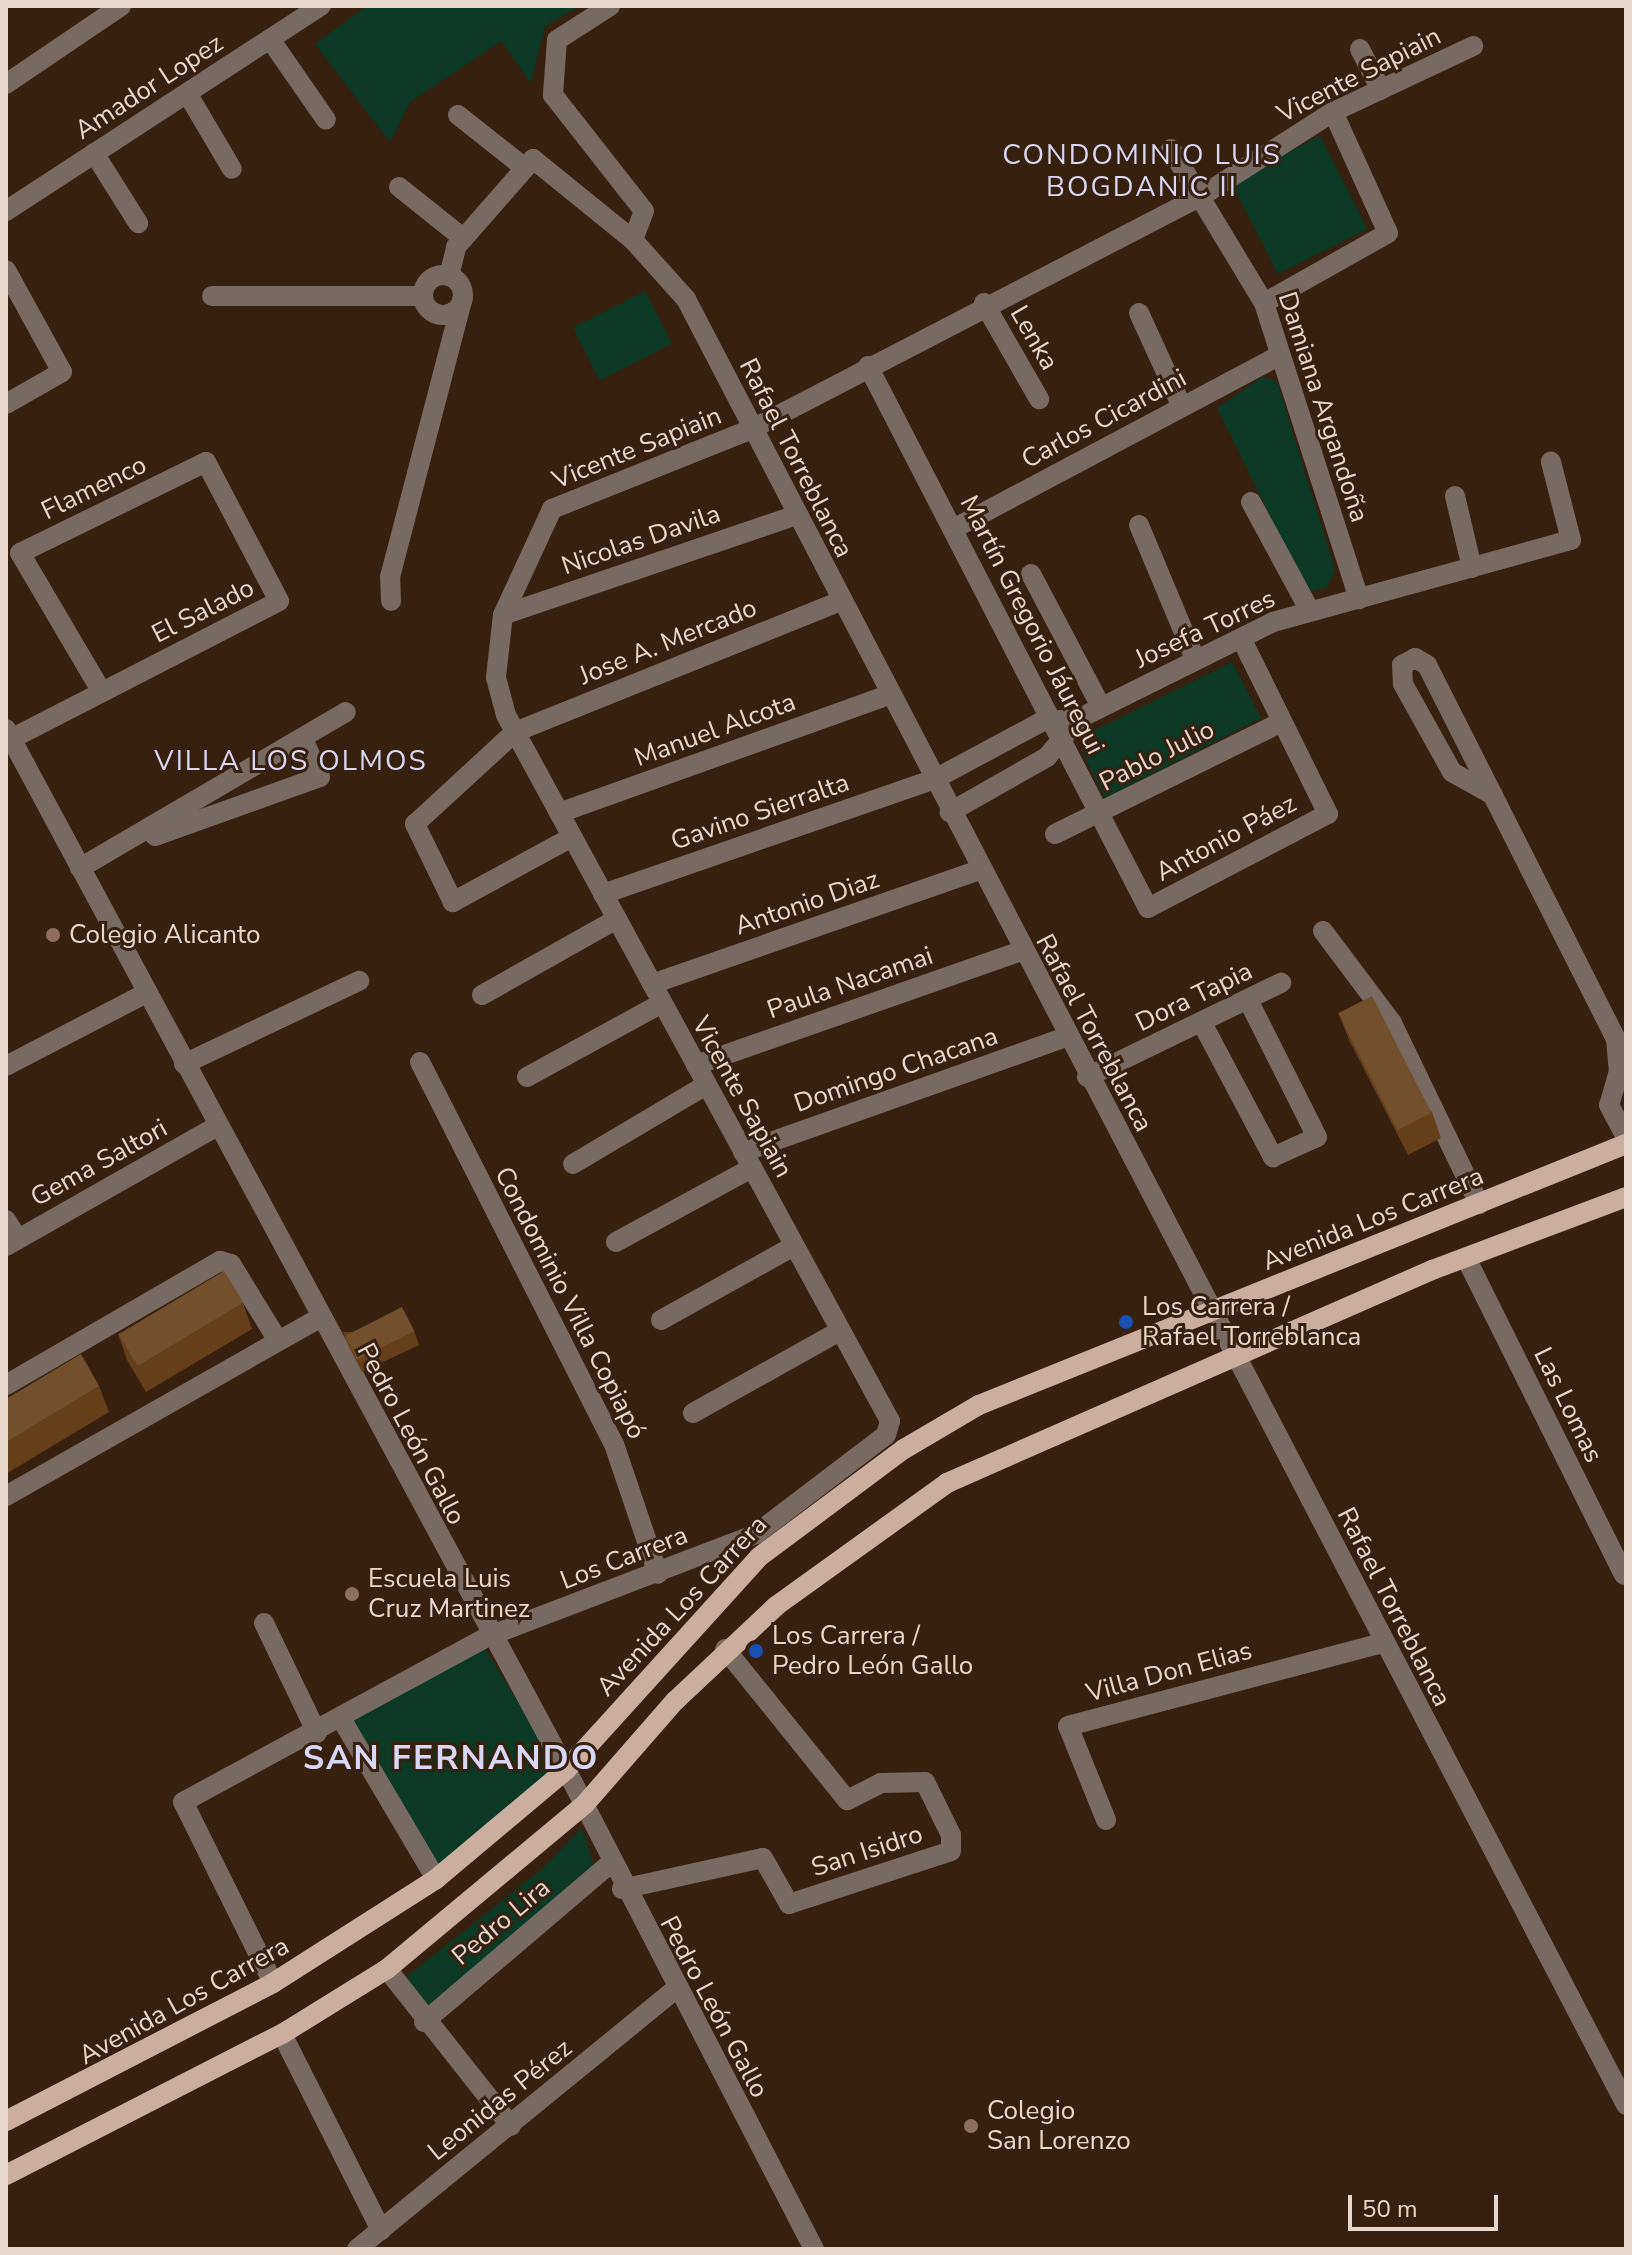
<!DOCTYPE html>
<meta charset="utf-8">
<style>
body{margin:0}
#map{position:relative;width:1632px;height:2255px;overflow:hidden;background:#36200f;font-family:"Nunito Sans",sans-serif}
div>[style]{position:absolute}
.green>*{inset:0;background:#0b3926;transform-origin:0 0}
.minor>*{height:20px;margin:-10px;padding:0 10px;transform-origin:10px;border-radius:10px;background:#776a63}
.minor>.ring{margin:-10px;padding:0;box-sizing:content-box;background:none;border:20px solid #776a63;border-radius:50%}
.major>*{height:20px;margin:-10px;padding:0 10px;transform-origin:10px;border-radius:10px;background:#caaea0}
.wall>*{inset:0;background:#663f19}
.building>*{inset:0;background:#744f2c;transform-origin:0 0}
.dots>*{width:22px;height:22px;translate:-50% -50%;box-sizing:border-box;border:4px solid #36200f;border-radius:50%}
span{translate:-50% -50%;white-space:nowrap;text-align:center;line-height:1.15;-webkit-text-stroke:6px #36200f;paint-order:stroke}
.street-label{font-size:26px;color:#e7d8cd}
.poi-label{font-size:26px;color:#e7d8cd}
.left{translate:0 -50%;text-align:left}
.neighbourhood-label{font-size:28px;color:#d8d7f4;letter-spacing:2px}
.district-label{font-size:34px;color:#d8d7f4;font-weight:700;letter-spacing:2px}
.frame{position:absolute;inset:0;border:8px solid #e7d8cd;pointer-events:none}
.scale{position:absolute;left:1348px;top:2195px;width:150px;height:36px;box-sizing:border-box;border:4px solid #e7d8cd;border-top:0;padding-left:10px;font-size:24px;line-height:28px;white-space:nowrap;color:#e7d8cd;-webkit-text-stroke:6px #36200f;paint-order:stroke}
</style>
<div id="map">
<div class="green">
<i style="clip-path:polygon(367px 6px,580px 6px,545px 26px,531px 83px,501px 41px,410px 102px,390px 142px,315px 44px)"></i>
<i style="left:1320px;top:136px;width:104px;height:100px;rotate:63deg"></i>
<i style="left:645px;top:291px;width:59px;height:81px;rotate:63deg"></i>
<i style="clip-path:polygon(1262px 377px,1277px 381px,1335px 570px,1327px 587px,1308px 592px,1217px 408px)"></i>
<i style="clip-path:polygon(1232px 662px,1261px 718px,1105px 798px,1082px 751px,1093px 731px)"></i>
<i style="clip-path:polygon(483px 1646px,560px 1769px,437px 1871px,349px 1722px)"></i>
<i style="clip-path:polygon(582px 1828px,595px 1870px,427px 2006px,405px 1978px,542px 1869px)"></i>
</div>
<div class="minor">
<i style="left:610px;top:6px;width:63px;rotate:147.3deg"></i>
<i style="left:557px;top:40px;width:55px;rotate:94.2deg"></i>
<i style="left:553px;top:95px;width:147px;rotate:51.9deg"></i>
<i style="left:644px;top:211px;width:31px;rotate:111deg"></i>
<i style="left:270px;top:39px;width:98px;rotate:55.3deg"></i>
<i style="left:1360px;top:49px;width:46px;rotate:62.9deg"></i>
<i style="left:6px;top:84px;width:139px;rotate:-34.1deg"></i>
<i style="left:187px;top:93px;width:88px;rotate:59.4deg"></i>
<i style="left:458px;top:115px;width:80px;rotate:38.4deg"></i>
<i style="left:1171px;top:149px;width:180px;rotate:58.9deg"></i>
<i style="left:1264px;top:303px;width:311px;rotate:72.2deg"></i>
<i style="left:94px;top:153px;width:83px;rotate:57.8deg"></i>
<i style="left:399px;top:187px;width:82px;rotate:38.6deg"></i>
<i style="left:6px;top:211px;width:376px;rotate:-33.1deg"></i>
<i style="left:6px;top:270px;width:116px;rotate:61.2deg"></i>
<i style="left:62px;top:372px;width:64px;rotate:150.3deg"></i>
<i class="ring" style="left:423px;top:275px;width:20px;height:20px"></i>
<i style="left:449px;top:276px;width:30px;rotate:-76deg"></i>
<i style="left:456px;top:247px;width:117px;rotate:-48.8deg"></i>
<i style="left:533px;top:159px;width:129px;rotate:39deg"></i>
<i style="left:633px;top:240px;width:79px;rotate:48.1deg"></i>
<i style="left:686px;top:299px;width:2036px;rotate:62.5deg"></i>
<i style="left:212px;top:296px;width:211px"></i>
<i style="left:984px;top:303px;width:111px;rotate:60.2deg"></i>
<i style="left:1264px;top:303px;width:142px;rotate:-29.4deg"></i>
<i style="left:1388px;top:233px;width:133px;rotate:-114.4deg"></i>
<i style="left:1139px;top:313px;width:103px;rotate:65.4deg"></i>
<i style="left:868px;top:366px;width:610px;rotate:62.68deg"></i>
<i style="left:1148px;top:908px;width:203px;rotate:-27.6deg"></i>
<i style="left:1328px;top:814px;width:196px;rotate:-116.3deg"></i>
<i style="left:1455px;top:496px;width:74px;rotate:76.7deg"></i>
<i style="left:1251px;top:502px;width:124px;rotate:61.6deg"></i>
<i style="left:1139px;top:525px;width:147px;rotate:67.3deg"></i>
<i style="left:953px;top:529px;width:370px;rotate:-28deg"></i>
<i style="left:1031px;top:574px;width:150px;rotate:62.2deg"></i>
<i style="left:391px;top:601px;width:24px;rotate:-92deg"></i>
<i style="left:390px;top:577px;width:289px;rotate:-75.4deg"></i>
<i style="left:503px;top:615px;width:310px;rotate:-18.8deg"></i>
<i style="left:1078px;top:719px;width:218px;rotate:-26.4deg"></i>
<i style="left:1273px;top:622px;width:309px;rotate:-15.4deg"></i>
<i style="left:1571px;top:540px;width:81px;rotate:-104.4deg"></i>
<i style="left:6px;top:729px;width:1195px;rotate:61.72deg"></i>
<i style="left:572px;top:1781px;width:527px;rotate:62.66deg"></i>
<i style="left:11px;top:739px;width:301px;rotate:-27.2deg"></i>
<i style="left:279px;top:601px;width:157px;rotate:-117.7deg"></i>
<i style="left:206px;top:462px;width:207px;rotate:153.9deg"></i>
<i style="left:20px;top:553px;width:161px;rotate:59.5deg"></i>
<i style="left:1493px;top:795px;width:47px;rotate:-150.7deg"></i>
<i style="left:1452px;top:772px;width:101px;rotate:-119.1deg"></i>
<i style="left:1403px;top:684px;width:19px;rotate:-93deg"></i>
<i style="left:1402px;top:665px;width:15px;rotate:-28deg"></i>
<i style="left:1415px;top:658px;width:14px;rotate:30deg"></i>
<i style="left:1427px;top:665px;width:419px;rotate:63.2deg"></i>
<i style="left:1616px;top:1039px;width:32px;rotate:85deg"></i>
<i style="left:1619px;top:1071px;width:35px;rotate:106deg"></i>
<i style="left:1609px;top:1105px;width:36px;rotate:62deg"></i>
<i style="left:559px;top:813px;width:350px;rotate:-19.7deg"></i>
<i style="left:1055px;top:834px;width:253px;rotate:-26.3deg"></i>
<i style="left:155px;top:836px;width:175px;rotate:-19.7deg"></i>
<i style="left:320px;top:777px;width:42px;rotate:-114.1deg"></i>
<i style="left:572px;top:837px;width:136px;rotate:151.4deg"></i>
<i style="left:453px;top:902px;width:87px;rotate:-116deg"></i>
<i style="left:415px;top:824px;width:136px;rotate:-42.6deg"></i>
<i style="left:515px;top:732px;width:351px;rotate:-21.9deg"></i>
<i style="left:80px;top:868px;width:308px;rotate:-30.4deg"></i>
<i style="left:603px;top:894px;width:349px;rotate:-19.1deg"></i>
<i style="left:933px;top:780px;width:125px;rotate:-28.2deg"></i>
<i style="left:1043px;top:721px;width:35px;rotate:-3deg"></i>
<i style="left:1078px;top:719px;width:49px;rotate:129.2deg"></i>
<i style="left:1047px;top:757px;width:112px;rotate:150.4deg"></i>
<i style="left:1323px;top:931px;width:115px;rotate:53.1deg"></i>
<i style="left:1392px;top:1023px;width:201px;rotate:64.3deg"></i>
<i style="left:652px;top:984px;width:346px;rotate:-19.2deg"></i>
<i style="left:482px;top:995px;width:155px;rotate:-29.4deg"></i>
<i style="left:1202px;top:1023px;width:152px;rotate:62.1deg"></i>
<i style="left:1273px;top:1157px;width:48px;rotate:-24.4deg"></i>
<i style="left:1317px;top:1137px;width:153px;rotate:-116.7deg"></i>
<i style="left:420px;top:1062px;width:428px;rotate:63.1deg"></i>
<i style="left:614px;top:1444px;width:137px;rotate:71.3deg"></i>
<i style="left:184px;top:1064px;width:194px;rotate:-25.4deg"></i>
<i style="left:696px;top:1065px;width:344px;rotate:-19.3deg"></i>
<i style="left:6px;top:1066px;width:158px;rotate:-27.5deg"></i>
<i style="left:527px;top:1077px;width:154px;rotate:-28.7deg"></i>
<i style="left:1087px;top:1077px;width:216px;rotate:-25.9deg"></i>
<i style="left:743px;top:1152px;width:343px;rotate:-19.6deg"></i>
<i style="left:573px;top:1164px;width:155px;rotate:-30.7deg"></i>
<i style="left:6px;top:1220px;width:22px;rotate:58deg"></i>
<i style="left:616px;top:1242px;width:155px;rotate:-28.6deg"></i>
<i style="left:6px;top:1246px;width:243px;rotate:-29.6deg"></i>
<i style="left:1466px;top:1258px;width:354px;rotate:63.5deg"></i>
<i style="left:661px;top:1320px;width:152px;rotate:-29.1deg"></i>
<i style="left:6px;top:1385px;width:247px;rotate:-30.1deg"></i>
<i style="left:220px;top:1261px;width:11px;rotate:15deg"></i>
<i style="left:231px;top:1264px;width:88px;rotate:58.5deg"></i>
<i style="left:693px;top:1413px;width:168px;rotate:-29.2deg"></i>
<i style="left:6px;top:1496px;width:360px;rotate:-29.6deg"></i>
<i style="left:264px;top:1623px;width:122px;rotate:64.3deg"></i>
<i style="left:342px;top:1720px;width:185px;rotate:59.4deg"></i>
<i style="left:1106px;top:1820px;width:101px;rotate:-112deg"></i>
<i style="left:1068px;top:1726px;width:325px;rotate:-14.8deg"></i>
<i style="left:622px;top:1889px;width:144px;rotate:-12.4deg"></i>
<i style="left:763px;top:1858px;width:53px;rotate:60.5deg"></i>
<i style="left:789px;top:1904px;width:170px;rotate:-18.1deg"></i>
<i style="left:951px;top:1851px;width:16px;rotate:-90deg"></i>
<i style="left:951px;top:1835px;width:59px;rotate:-116.1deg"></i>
<i style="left:925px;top:1782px;width:44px;rotate:178.7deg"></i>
<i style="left:881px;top:1783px;width:38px;rotate:153deg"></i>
<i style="left:847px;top:1800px;width:194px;rotate:-128.9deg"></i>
<i style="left:387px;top:1969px;width:200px;rotate:51.7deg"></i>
<i style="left:273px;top:1983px;width:202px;rotate:-116.4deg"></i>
<i style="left:183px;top:1802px;width:348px;rotate:-28.5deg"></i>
<i style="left:489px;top:1636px;width:286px;rotate:-20.9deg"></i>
<i style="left:756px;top:1534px;width:163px;rotate:-37.3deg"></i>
<i style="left:886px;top:1435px;width:15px;rotate:-74deg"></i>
<i style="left:890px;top:1421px;width:804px;rotate:-118.54deg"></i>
<i style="left:506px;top:715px;width:39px;rotate:-105deg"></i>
<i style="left:496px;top:677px;width:62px;rotate:-83.6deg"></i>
<i style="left:503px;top:615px;width:117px;rotate:-65.2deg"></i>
<i style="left:552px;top:509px;width:215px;rotate:-21.8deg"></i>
<i style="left:752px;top:429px;width:508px;rotate:-27.42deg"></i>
<i style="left:1203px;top:195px;width:154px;rotate:-32.6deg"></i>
<i style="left:1333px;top:112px;width:155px;rotate:-25.2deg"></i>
<i style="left:424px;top:2022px;width:247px;rotate:-40.4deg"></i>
<i style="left:282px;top:2034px;width:220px;rotate:63.2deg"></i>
<i style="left:357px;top:2249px;width:412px;rotate:-39.2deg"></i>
</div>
<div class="major">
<i style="left:6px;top:2121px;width:301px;rotate:-27.3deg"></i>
<i style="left:273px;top:1983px;width:193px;rotate:-32.5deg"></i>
<i style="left:436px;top:1879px;width:170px;rotate:-40deg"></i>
<i style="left:566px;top:1770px;width:287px;rotate:-47.8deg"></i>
<i style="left:759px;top:1557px;width:181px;rotate:-36.7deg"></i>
<i style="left:904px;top:1449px;width:87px;rotate:-30.4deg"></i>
<i style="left:979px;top:1405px;width:698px;rotate:-21.97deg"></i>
<i style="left:6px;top:2175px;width:310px;rotate:-27.1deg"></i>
<i style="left:282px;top:2034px;width:123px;rotate:-31.8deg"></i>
<i style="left:387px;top:1969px;width:258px;rotate:-39.8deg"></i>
<i style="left:585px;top:1804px;width:137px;rotate:-48.9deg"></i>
<i style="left:675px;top:1701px;width:139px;rotate:-43.2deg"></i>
<i style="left:776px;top:1606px;width:211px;rotate:-35.7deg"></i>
<i style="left:947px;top:1483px;width:530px;rotate:-23.71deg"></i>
<i style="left:1432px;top:1270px;width:207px;rotate:-20.6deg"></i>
</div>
<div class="wall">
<i style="clip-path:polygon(1339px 1014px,1432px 1112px,1441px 1138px,1408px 1155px,1349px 1040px)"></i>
<i style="clip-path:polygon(243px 1303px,252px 1329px,146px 1392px,127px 1360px,118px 1334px)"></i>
<i style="clip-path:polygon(414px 1331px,419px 1345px,362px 1372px,348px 1345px,343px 1332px)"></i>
<i style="clip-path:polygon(99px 1386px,109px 1412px,6px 1474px,6px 1399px)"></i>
</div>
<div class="building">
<i style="left:1372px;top:996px;width:131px;height:38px;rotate:63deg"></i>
<i style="left:224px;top:1271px;width:37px;height:123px;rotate:59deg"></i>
<i style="left:402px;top:1307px;width:27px;height:64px;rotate:63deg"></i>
<i style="clip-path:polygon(81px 1354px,99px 1386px,6px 1442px,6px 1399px)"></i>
</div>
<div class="dots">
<i style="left:53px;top:935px;background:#8d6e63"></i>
<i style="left:1126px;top:1322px;background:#1a4fb4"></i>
<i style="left:352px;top:1594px;background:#8d6e63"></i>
<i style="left:756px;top:1651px;background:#1a4fb4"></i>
<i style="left:971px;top:2126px;background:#8d6e63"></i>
</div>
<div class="street-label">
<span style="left:1359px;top:75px;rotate:-27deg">Vicente Sapiain</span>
<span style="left:149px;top:87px;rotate:-33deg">Amador Lopez</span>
<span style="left:1034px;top:338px;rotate:60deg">Lenka</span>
<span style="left:1323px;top:407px;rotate:72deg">Damiana Argandoña</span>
<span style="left:1104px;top:419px;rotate:-28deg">Carlos Cicardini</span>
<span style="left:637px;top:448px;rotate:-22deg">Vicente Sapiain</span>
<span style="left:796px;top:458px;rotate:63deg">Rafael Torreblanca</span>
<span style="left:94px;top:488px;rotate:-26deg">Flamenco</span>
<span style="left:641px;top:540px;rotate:-19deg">Nicolas Davila</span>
<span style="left:203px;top:611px;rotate:-27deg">El Salado</span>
<span style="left:1032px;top:625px;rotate:63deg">Martín Gregorio Jáuregui</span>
<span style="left:1205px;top:629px;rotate:-25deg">Josefa Torres</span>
<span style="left:668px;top:642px;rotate:-22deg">Jose A. Mercado</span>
<span style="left:715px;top:730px;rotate:-20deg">Manuel Alcota</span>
<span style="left:1157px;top:756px;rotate:-27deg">Pablo Julio</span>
<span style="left:760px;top:812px;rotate:-19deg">Gavino Sierralta</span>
<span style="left:1226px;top:838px;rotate:-28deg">Antonio Páez</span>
<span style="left:807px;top:903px;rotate:-19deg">Antonio Diaz</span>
<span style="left:850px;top:983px;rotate:-19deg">Paula Nacamai</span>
<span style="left:1194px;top:997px;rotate:-26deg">Dora Tapia</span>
<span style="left:1094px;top:1033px;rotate:62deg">Rafael Torreblanca</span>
<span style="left:896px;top:1070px;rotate:-19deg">Domingo Chacana</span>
<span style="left:742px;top:1097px;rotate:61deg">Vicente Sapiain</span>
<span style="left:99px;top:1163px;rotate:-29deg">Gema Saltori</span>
<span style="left:1373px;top:1219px;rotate:-22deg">Avenida Los Carrera</span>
<span style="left:570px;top:1303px;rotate:63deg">Condominio Villa Copiapó</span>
<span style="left:1568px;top:1405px;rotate:64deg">Las Lomas</span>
<span style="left:411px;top:1434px;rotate:62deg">Pedro León Gallo</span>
<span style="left:624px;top:1558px;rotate:-21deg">Los Carrera</span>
<span style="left:682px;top:1606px;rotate:-47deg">Avenida Los Carrera</span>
<span style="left:1394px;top:1607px;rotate:63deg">Rafael Torreblanca</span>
<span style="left:1169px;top:1672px;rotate:-15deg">Villa Don Elias</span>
<span style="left:867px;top:1851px;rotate:-18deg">San Isidro</span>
<span style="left:501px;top:1922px;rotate:-40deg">Pedro Lira</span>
<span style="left:184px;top:2001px;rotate:-29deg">Avenida Los Carrera</span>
<span style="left:714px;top:2007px;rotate:62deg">Pedro León Gallo</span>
<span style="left:500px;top:2100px;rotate:-39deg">Leonidas Pérez</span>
</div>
<div class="poi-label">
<span class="left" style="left:69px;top:935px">Colegio Alicanto</span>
<span class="left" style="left:1142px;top:1322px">Los Carrera /<br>Rafael Torreblanca</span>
<span class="left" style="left:368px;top:1594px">Escuela Luis<br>Cruz Martinez</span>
<span class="left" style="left:772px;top:1651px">Los Carrera /<br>Pedro León Gallo</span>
<span class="left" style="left:987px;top:2126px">Colegio<br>San Lorenzo</span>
</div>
<div class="neighbourhood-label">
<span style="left:1142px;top:171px">CONDOMINIO LUIS<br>BOGDANIC II</span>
<span style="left:291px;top:761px">VILLA LOS OLMOS</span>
</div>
<div class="district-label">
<span style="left:451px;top:1759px">SAN FERNANDO</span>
</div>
<div class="frame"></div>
<div class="scale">50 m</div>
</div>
